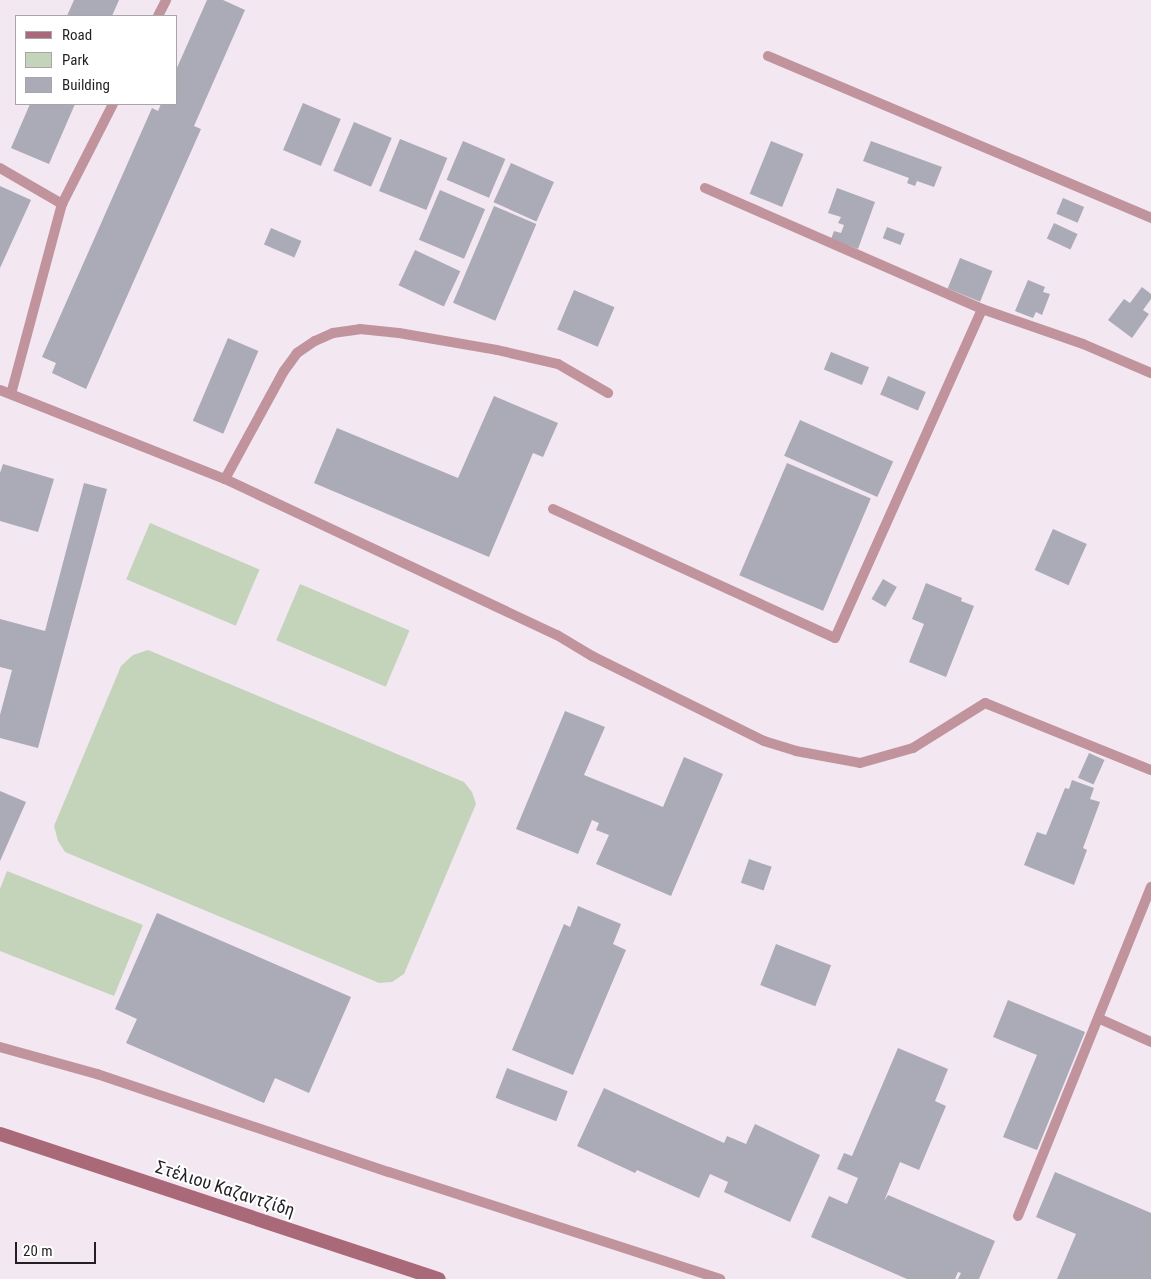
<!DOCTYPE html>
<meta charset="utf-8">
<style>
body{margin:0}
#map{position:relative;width:1151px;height:1279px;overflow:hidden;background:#f3e7f2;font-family:"Roboto Condensed",sans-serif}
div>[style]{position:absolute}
.green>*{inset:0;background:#c4d4ba;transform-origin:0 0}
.building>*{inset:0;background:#abaab7;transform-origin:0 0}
.service>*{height:10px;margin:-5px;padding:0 5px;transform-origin:5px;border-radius:5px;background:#c1949d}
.secondary>*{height:14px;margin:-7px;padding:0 7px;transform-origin:7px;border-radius:7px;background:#aa6978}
span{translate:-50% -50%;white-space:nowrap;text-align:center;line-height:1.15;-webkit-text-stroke:4px #fff;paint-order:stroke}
.street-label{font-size:18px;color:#231f22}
.legend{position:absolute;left:15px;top:15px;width:162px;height:90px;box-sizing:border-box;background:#fff;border:1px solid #a7a5a7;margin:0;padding:6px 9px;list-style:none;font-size:15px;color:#231f22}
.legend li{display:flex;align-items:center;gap:10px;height:25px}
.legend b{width:25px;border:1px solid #a7a5a7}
.scale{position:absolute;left:15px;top:1242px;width:81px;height:22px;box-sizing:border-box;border:2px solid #231f22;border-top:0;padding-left:6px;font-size:15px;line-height:18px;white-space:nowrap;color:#231f22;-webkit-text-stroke:4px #fff;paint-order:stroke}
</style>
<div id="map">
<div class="green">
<i style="left:150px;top:523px;width:119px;height:61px;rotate:23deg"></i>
<i style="left:300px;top:584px;width:119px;height:61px;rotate:23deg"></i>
<i style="clip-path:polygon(148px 650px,464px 782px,472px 792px,476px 804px,404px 974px,392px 982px,379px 983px,65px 852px,58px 841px,54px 826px,121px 666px,133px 655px)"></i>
<i style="clip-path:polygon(7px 871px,143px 925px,114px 996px,0 951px,0 889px)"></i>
</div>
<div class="building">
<i style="clip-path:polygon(74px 0,119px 0,112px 16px,67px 16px)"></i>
<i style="clip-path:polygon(207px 0,223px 0,245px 10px,194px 126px,201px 129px,86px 389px,52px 373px,56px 363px,42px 357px,152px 108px,158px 111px,161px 104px,176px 104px,176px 70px)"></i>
<i style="left:303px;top:103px;width:41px;height:51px;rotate:23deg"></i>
<i style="clip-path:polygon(30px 104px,75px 104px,49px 164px,11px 148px)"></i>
<i style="left:354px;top:122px;width:41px;height:53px;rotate:23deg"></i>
<i style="left:400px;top:139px;width:51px;height:56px;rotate:22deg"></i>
<i style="left:463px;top:141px;width:46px;height:42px;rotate:23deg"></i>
<i style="left:771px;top:141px;width:35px;height:57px;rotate:22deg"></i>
<i style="clip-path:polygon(871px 141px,942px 167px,934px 187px,917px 181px,915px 186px,907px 183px,909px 178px,863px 161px)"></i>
<i style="left:511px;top:163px;width:47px;height:43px;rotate:24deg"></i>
<i style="clip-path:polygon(0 186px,31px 200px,0 268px)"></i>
<i style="clip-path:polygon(837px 188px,875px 202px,858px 249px,831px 239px,834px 231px,841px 233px,844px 225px,838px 223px,841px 217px,828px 213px)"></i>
<i style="left:440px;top:190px;width:49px;height:54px;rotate:23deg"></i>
<i style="left:1063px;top:198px;width:23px;height:17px;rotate:23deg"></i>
<i style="left:494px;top:206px;width:46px;height:105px;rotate:23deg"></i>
<i style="left:1054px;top:223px;width:26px;height:17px;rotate:25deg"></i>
<i style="left:887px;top:227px;width:19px;height:12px;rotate:21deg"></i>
<i style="left:271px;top:228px;width:33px;height:18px;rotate:23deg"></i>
<i style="left:415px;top:250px;width:50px;height:39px;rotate:25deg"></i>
<i style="left:960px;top:258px;width:35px;height:33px;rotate:22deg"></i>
<i style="clip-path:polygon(1028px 280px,1045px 287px,1043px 292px,1050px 294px,1042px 315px,1036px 312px,1033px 318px,1015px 311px)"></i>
<i style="clip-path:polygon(1142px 287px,1151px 294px,1151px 299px,1143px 310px,1149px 314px,1132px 338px,1108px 320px,1124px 299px,1130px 303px)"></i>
<i style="left:574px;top:290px;width:44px;height:43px;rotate:23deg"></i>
<i style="left:228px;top:338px;width:33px;height:90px;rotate:23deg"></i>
<i style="left:831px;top:352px;width:41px;height:19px;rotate:22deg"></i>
<i style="left:888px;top:376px;width:41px;height:20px;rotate:23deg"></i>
<i style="clip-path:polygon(494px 396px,558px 423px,543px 457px,533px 453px,489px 557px,314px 483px,337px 428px,458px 478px)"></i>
<i style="left:800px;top:420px;width:102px;height:39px;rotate:24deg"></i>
<i style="left:787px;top:463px;width:91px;height:122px;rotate:23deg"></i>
<i style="clip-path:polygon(3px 464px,54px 479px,38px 532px,0 521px,0 473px)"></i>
<i style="clip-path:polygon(84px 483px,107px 489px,38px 748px,0 738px,0 715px,12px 670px,0 667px,0 619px,45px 631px)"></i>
<i style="left:1053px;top:529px;width:37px;height:45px;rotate:24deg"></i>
<i style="left:883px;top:579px;width:16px;height:23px;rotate:30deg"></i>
<i style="clip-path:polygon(926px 583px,962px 598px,961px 601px,974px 606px,946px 677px,909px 662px,924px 624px,912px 619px)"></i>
<i style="clip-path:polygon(565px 711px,605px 727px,584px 775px,663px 807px,684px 757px,723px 774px,671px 896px,596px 864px,609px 835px,596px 830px,599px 823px,592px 820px,578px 854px,516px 829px)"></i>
<i style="left:1089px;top:753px;width:17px;height:27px;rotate:24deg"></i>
<i style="clip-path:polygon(1072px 780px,1094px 788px,1090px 799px,1100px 802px,1083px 848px,1087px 850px,1074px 885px,1024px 865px,1037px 832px,1046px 835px,1065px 788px,1069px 789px)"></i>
<i style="clip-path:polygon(0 791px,26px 802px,0 861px)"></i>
<i style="left:749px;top:859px;width:24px;height:25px;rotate:19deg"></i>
<i style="clip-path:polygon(578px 906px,621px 924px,613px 944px,626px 950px,573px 1075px,512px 1050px,564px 924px,570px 927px)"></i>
<i style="clip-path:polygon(157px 913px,351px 997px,309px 1093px,275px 1078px,264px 1103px,126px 1043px,137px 1019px,115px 1009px)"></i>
<i style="left:776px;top:944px;width:59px;height:44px;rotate:21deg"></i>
<i style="clip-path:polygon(1008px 1000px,1085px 1032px,1037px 1150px,1003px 1137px,1037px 1055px,993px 1037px)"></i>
<i style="clip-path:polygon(898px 1048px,948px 1069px,935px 1101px,946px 1106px,919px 1170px,900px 1162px,884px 1201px,888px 1195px,995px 1241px,979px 1279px,958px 1279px,961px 1273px,958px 1272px,955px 1279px,907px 1279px,811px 1237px,829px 1196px,847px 1204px,858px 1178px,837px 1169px,844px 1153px,852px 1156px)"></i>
<i style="left:507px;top:1068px;width:65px;height:32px;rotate:21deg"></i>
<i style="clip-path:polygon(604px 1088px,724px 1143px,727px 1136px,746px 1144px,755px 1124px,820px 1155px,790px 1222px,724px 1192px,728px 1182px,710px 1174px,699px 1198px,637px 1170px,635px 1173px,577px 1146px)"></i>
<i style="clip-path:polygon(1055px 1172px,1151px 1213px,1151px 1279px,1057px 1279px,1076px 1234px,1036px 1217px)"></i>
</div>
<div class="service">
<i style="left:158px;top:16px;width:18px;rotate:-63deg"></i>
<i style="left:768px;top:56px;width:416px;rotate:22.9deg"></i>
<i style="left:0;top:168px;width:72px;rotate:30.1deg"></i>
<i style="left:705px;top:188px;width:302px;rotate:23.6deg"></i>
<i style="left:982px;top:309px;width:107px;rotate:19.1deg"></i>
<i style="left:1083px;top:344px;width:74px;rotate:23.1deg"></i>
<i style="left:0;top:390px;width:242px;rotate:21.6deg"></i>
<i style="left:225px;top:479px;width:367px;rotate:25.2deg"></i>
<i style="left:557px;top:635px;width:41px;rotate:31deg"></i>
<i style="left:592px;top:656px;width:192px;rotate:26.3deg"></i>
<i style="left:764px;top:741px;width:34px;rotate:17deg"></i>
<i style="left:796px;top:751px;width:65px;rotate:10.6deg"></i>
<i style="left:860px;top:763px;width:55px;rotate:-15.8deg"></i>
<i style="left:913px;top:748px;width:85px;rotate:-32deg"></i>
<i style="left:985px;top:703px;width:179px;rotate:22deg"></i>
<i style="left:11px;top:394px;width:197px;rotate:-75deg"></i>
<i style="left:62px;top:204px;width:112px;rotate:-63deg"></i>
<i style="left:225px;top:479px;width:123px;rotate:-61.4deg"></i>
<i style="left:284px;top:371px;width:22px;rotate:-54deg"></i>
<i style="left:297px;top:353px;width:22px;rotate:-34deg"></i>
<i style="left:315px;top:341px;width:20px;rotate:-24deg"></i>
<i style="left:333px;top:333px;width:27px;rotate:-8deg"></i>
<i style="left:360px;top:329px;width:39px;rotate:6deg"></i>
<i style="left:399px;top:333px;width:99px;rotate:9.8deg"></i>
<i style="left:497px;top:350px;width:63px;rotate:12.9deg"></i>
<i style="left:558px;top:364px;width:58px;rotate:30.1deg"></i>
<i style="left:553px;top:509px;width:310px;rotate:24.6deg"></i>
<i style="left:835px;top:638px;width:360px;rotate:-65.9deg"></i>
<i style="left:1100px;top:1019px;width:56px;rotate:24.3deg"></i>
<i style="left:0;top:1047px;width:101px;rotate:15.6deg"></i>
<i style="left:97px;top:1074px;width:308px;rotate:18.6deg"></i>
<i style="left:389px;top:1172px;width:348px;rotate:17.9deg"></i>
<i style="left:1018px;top:1216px;width:355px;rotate:-68deg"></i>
</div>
<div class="secondary">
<i style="left:0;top:1134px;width:462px;rotate:18.3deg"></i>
</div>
<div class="street-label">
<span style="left:225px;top:1189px;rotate:18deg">Στέλιου Καζαντζίδη</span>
</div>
<ul class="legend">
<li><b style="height:6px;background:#aa6978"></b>Road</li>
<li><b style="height:14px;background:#c4d4ba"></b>Park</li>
<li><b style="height:14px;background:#abaab7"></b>Building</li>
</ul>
<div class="scale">20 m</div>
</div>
